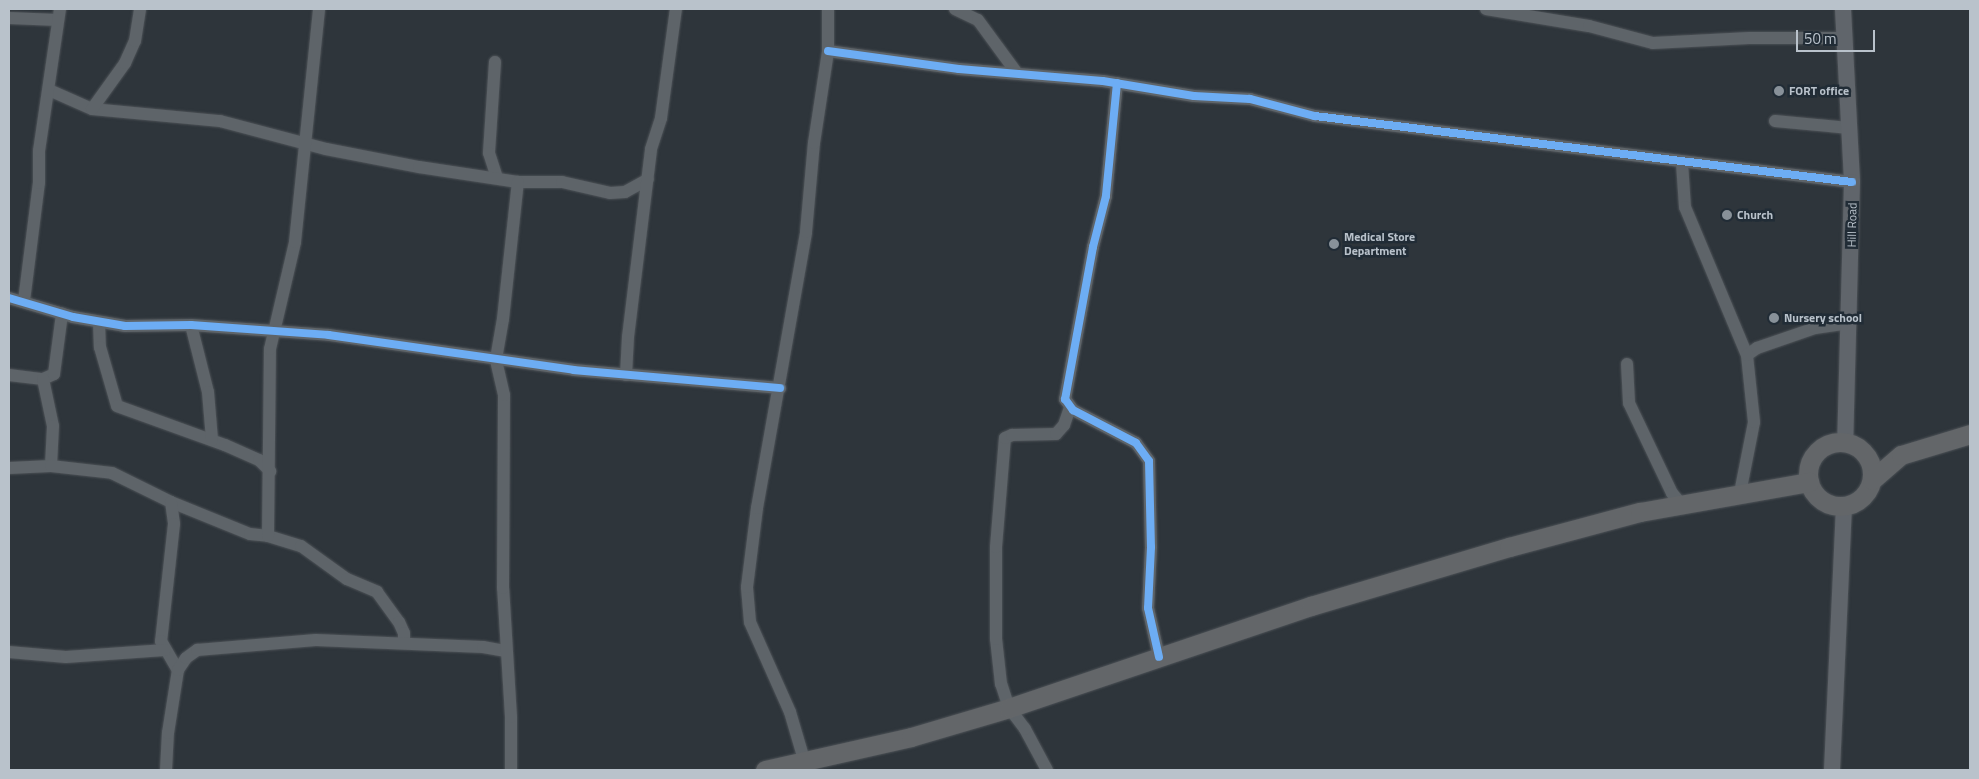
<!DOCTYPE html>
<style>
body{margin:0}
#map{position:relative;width:1979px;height:779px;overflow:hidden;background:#2e353b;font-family:"Titillium Web",sans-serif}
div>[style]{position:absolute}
.roads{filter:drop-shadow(0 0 1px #4c5156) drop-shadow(0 0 1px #4c5156)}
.minor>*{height:12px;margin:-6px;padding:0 6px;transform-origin:6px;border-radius:6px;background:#5e6469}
.major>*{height:16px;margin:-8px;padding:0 8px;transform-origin:8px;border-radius:8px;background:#60656b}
.highway>*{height:19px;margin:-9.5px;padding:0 9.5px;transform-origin:9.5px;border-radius:9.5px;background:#636669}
.highway>.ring{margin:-9.5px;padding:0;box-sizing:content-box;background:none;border:19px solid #636669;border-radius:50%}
.cycleway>*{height:8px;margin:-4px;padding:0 4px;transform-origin:4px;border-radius:4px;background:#6dadf4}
.dots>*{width:14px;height:14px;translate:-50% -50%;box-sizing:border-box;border:2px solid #212c36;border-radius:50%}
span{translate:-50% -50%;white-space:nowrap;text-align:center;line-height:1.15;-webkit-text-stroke:5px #212c36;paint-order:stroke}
.poi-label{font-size:12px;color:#b9c2cb;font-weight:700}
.left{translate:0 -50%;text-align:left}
.street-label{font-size:12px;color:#b9c2cb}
.frame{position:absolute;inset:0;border:10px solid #b9c2cb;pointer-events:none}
.scale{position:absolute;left:1796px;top:30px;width:79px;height:22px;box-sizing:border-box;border:2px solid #b9c2cb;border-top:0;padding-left:6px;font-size:15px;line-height:18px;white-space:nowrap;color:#b9c2cb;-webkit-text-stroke:4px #212c36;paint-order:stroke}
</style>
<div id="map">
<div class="roads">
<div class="minor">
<i style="left:955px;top:9px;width:25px;rotate:26deg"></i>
<i style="left:978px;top:20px;width:64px;rotate:53.8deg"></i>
<i style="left:1486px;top:9px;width:104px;rotate:9.4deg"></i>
<i style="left:1589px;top:26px;width:66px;rotate:14.9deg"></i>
<i style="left:1653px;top:43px;width:96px;rotate:-3deg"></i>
<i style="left:1749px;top:38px;width:95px"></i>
<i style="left:9px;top:18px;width:49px;rotate:2.3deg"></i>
<i style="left:828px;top:51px;width:132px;rotate:7.8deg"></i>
<i style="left:959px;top:69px;width:144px;rotate:4.8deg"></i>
<i style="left:1103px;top:81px;width:92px;rotate:9.4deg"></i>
<i style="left:1194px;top:96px;width:56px;rotate:3.1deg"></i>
<i style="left:1250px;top:99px;width:67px;rotate:14.7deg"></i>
<i style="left:1315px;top:116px;width:541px;rotate:7.01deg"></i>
<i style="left:495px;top:62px;width:91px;rotate:93.8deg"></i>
<i style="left:489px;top:153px;width:25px;rotate:72deg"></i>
<i style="left:1117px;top:83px;width:114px;rotate:95.6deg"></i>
<i style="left:1106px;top:196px;width:53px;rotate:104.3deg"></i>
<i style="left:1093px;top:247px;width:155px;rotate:100.4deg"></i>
<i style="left:1065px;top:399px;width:14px;rotate:54deg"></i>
<i style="left:1073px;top:410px;width:71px;rotate:27.6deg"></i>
<i style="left:1136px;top:443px;width:22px;rotate:54deg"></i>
<i style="left:1149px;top:461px;width:86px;rotate:88.7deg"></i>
<i style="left:1151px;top:547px;width:61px;rotate:92.8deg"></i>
<i style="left:1148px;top:608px;width:50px;rotate:77.3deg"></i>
<i style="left:49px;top:90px;width:47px;rotate:23.8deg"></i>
<i style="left:92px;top:109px;width:129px;rotate:5.4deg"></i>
<i style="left:220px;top:121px;width:110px;rotate:14.8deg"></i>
<i style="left:326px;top:149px;width:95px;rotate:11deg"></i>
<i style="left:419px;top:167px;width:100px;rotate:8.6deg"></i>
<i style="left:518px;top:182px;width:44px"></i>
<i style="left:562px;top:182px;width:49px;rotate:12.9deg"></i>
<i style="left:610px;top:193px;width:15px;rotate:-4deg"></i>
<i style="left:625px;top:192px;width:26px;rotate:-29deg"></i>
<i style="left:92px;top:109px;width:57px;rotate:-54.3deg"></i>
<i style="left:125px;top:63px;width:24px;rotate:-66deg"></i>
<i style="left:135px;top:41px;width:32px;rotate:-81deg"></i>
<i style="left:1775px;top:121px;width:74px;rotate:5.4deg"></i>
<i style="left:1682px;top:163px;width:44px;rotate:86.1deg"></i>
<i style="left:1685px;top:207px;width:160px;rotate:67.3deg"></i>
<i style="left:9px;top:298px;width:67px;rotate:16.5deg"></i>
<i style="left:73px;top:317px;width:53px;rotate:9.8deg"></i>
<i style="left:125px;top:326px;width:66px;rotate:-0.9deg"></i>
<i style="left:191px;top:325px;width:138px;rotate:4.1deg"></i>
<i style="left:329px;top:335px;width:247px;rotate:8.1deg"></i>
<i style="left:574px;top:370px;width:207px;rotate:5deg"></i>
<i style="left:24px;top:301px;width:119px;rotate:-82.8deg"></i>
<i style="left:39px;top:183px;width:32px;rotate:-90deg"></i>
<i style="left:39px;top:151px;width:144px;rotate:-81.6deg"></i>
<i style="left:99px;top:322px;width:25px;rotate:88deg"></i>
<i style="left:100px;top:347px;width:61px;rotate:73.9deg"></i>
<i style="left:117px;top:406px;width:115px;rotate:19.9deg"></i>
<i style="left:225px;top:445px;width:37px;rotate:24deg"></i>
<i style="left:259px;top:460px;width:16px;rotate:45deg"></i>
<i style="left:191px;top:325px;width:69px;rotate:75.8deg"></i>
<i style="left:208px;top:392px;width:48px;rotate:85.2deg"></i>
<i style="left:1627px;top:364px;width:39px;rotate:87deg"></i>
<i style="left:1629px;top:403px;width:100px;rotate:64.5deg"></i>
<i style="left:1672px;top:493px;width:16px;rotate:50deg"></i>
<i style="left:9px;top:375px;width:34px;rotate:7deg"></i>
<i style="left:43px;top:379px;width:12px;rotate:-24deg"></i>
<i style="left:54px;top:374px;width:61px;rotate:-82.4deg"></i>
<i style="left:626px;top:375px;width:38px;rotate:-87deg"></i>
<i style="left:628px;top:337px;width:189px;rotate:-83deg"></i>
<i style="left:651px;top:149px;width:33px;rotate:-72deg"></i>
<i style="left:661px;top:118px;width:110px;rotate:-82.2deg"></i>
<i style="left:43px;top:379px;width:48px;rotate:78deg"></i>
<i style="left:53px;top:426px;width:40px;rotate:92.9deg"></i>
<i style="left:9px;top:468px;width:42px;rotate:-2.7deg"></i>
<i style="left:51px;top:466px;width:61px;rotate:6.5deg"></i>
<i style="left:112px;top:473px;width:66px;rotate:26.2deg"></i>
<i style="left:171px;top:502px;width:85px;rotate:22.1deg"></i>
<i style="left:250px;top:534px;width:18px;rotate:6deg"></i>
<i style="left:268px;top:536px;width:34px;rotate:17deg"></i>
<i style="left:301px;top:546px;width:57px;rotate:35.7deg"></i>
<i style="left:347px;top:579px;width:33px;rotate:23deg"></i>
<i style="left:377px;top:592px;width:37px;rotate:54deg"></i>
<i style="left:399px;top:622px;width:12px;rotate:66deg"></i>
<i style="left:404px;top:633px;width:10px;rotate:90deg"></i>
<i style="left:1740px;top:493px;width:72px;rotate:-78.8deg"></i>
<i style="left:1754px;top:422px;width:67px;rotate:-96deg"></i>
<i style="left:1747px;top:355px;width:12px;rotate:-35deg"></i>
<i style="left:1757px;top:348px;width:61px;rotate:-19deg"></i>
<i style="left:1815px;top:328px;width:35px;rotate:-8deg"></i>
<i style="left:171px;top:502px;width:22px;rotate:82deg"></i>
<i style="left:174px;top:524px;width:118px;rotate:96.3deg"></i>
<i style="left:161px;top:641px;width:34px;rotate:60deg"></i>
<i style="left:268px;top:536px;width:187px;rotate:-89.4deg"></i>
<i style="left:270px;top:349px;width:110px;rotate:-76.8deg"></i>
<i style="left:295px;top:242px;width:234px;rotate:-84.1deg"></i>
<i style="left:9px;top:652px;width:57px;rotate:5deg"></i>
<i style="left:66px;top:657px;width:99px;rotate:-4deg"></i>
<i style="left:805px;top:763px;width:53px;rotate:-106.4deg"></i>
<i style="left:790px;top:712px;width:98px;rotate:-114deg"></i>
<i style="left:750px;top:622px;width:35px;rotate:-95deg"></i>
<i style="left:747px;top:587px;width:80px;rotate:-82.8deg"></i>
<i style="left:757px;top:508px;width:280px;rotate:-79.9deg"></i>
<i style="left:806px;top:232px;width:89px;rotate:-84.9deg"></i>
<i style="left:814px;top:143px;width:93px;rotate:-81.3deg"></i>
<i style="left:828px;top:51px;width:42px;rotate:-90deg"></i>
<i style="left:166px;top:770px;width:37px;rotate:-87deg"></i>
<i style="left:168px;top:733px;width:64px;rotate:-81deg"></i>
<i style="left:178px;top:670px;width:14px;rotate:-56deg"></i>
<i style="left:186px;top:658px;width:14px;rotate:-36deg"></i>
<i style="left:197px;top:650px;width:119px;rotate:-4.8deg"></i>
<i style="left:316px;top:640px;width:167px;rotate:2.4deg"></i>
<i style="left:483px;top:647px;width:22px;rotate:10deg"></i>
<i style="left:511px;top:770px;width:53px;rotate:-90deg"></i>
<i style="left:511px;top:717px;width:129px;rotate:-93.5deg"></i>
<i style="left:503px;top:588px;width:193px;rotate:-89.7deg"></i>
<i style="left:504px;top:395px;width:37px;rotate:-103deg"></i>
<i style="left:496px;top:359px;width:41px;rotate:-80.1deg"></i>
<i style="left:503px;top:319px;width:138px;rotate:-83.8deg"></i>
<i style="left:1047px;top:770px;width:47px;rotate:-118.2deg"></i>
<i style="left:1025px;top:729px;width:26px;rotate:-127deg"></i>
<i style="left:1009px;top:708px;width:25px;rotate:-108deg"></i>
<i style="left:1001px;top:684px;width:45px;rotate:-96.3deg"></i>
<i style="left:996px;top:639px;width:92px;rotate:-90deg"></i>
<i style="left:996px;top:547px;width:109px;rotate:-85.3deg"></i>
<i style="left:1005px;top:438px;width:8px;rotate:-23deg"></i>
<i style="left:1012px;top:435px;width:44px;rotate:-1.3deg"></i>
<i style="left:1056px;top:434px;width:12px;rotate:-48deg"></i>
<i style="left:1064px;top:425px;width:18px;rotate:-71deg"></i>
</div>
<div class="major">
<i style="left:1843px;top:9px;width:173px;rotate:87deg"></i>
<i style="left:1852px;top:182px;width:260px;rotate:91.5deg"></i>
<i style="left:1832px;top:770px;width:264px;rotate:-87.4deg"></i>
</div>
<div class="highway">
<i class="ring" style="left:1808px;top:442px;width:45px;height:45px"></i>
<i style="left:1872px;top:480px;width:38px;rotate:-41deg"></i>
<i style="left:1901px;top:455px;width:72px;rotate:-16.9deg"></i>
<i style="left:765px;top:770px;width:150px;rotate:-12.7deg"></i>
<i style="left:911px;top:737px;width:102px;rotate:-16.5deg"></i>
<i style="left:1009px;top:708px;width:319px;rotate:-18.7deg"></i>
<i style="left:1311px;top:606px;width:207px;rotate:-16.6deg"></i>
<i style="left:1509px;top:547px;width:136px;rotate:-15deg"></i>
<i style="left:1640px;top:512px;width:172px;rotate:-10.1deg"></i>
</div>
</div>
<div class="cycleway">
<i style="left:828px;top:51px;width:132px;rotate:7.8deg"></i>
<i style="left:959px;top:69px;width:144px;rotate:4.8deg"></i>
<i style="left:1103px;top:81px;width:92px;rotate:9.4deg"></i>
<i style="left:1194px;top:96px;width:56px;rotate:3.1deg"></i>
<i style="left:1250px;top:99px;width:67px;rotate:14.7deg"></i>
<i style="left:1315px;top:116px;width:541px;rotate:7.01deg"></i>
<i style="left:1117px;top:83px;width:114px;rotate:95.6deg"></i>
<i style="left:1106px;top:196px;width:53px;rotate:104.3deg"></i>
<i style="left:1093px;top:247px;width:155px;rotate:100.4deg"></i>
<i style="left:1065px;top:399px;width:14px;rotate:54deg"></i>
<i style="left:1073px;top:410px;width:71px;rotate:27.6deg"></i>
<i style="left:1136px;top:443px;width:22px;rotate:54deg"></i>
<i style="left:1149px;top:461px;width:86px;rotate:88.7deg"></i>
<i style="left:1151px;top:547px;width:61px;rotate:92.8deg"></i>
<i style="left:1148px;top:608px;width:50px;rotate:77.3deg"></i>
<i style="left:9px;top:298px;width:67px;rotate:16.5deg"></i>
<i style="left:73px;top:317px;width:53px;rotate:9.8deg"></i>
<i style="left:125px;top:326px;width:66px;rotate:-0.9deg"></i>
<i style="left:191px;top:325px;width:138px;rotate:4.1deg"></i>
<i style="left:329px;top:335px;width:247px;rotate:8.1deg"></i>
<i style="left:574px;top:370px;width:207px;rotate:5deg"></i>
</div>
<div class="dots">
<i style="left:1779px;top:91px;background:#889199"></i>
<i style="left:1727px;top:215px;background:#889199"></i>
<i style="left:1334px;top:244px;background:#889199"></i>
<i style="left:1774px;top:318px;background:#889199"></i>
</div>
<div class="poi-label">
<span class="left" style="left:1789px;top:91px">FORT office</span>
<span class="left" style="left:1737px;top:215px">Church</span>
<span class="left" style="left:1344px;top:244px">Medical Store<br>Department</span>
<span class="left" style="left:1784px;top:318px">Nursery school</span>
</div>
<div class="street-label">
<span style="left:1852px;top:225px;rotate:-89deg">Hill Road</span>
</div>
<div class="frame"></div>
<div class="scale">50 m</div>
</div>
